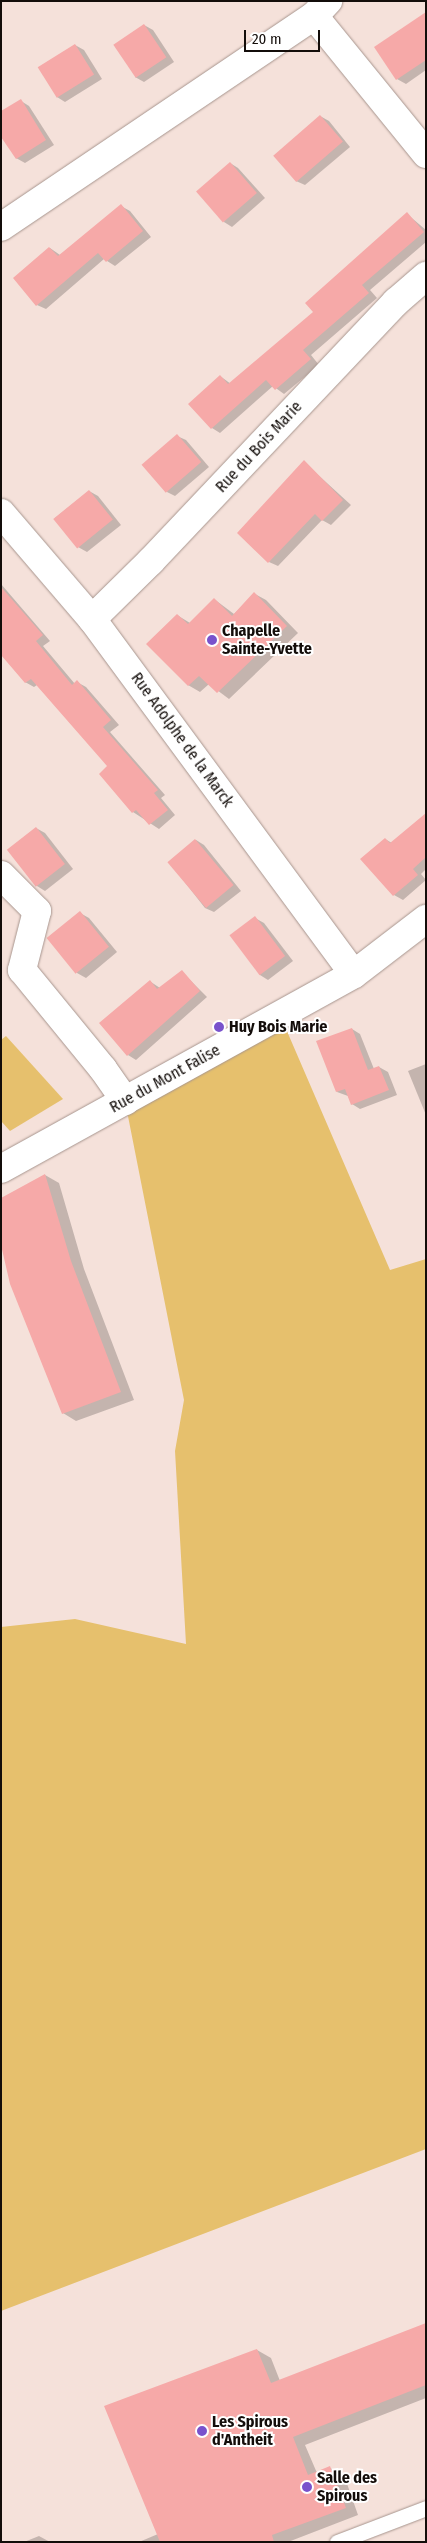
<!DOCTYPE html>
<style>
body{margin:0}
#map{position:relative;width:427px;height:2543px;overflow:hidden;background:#f5e1da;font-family:"Fira Sans Condensed",sans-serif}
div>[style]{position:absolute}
.green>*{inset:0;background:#e6c06d}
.shadow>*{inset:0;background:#0003}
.building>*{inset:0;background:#f6a9a8;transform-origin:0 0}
.roads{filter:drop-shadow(0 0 1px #a7958e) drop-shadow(0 0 1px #a7958e)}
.service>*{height:15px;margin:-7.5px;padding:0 7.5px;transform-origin:7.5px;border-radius:7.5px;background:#fff}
.minor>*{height:28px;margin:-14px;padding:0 14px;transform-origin:14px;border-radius:14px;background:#fff}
.dots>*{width:14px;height:14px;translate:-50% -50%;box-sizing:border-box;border:2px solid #fff;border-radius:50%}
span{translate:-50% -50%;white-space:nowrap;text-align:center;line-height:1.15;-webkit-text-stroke:4px #fff;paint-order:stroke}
.street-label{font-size:16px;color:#130d0a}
.poi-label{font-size:16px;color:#130d0a;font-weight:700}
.left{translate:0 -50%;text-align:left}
.frame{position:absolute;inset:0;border:2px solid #130d0a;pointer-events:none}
.scale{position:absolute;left:244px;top:30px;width:76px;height:22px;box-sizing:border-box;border:2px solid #130d0a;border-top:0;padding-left:6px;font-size:15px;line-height:18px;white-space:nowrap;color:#130d0a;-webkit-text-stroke:4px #fff;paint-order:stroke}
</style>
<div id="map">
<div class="green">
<i style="clip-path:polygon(280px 1015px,390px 1270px,426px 1259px,426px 2149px,1px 2311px,1px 1627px,75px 1619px,186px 1644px,175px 1451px,184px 1400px,125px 1101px)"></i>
<i style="clip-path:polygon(6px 1036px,63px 1099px,10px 1131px,1px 1121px,1px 1040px)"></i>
</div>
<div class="shadow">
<i style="clip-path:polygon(426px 22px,426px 70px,406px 84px,397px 79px)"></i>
<i style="clip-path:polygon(144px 25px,153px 30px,174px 62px,144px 82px,135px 77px)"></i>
<i style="clip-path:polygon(75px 45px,84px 50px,102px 79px,65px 102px,57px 97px)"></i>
<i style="clip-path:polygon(21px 101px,29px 106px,54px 145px,25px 163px,16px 158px)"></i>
<i style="clip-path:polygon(320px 116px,329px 121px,350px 147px,305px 185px,296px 181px)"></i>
<i style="clip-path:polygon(230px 163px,238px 168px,265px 198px,232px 227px,224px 222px)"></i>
<i style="clip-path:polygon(121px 206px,130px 211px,151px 237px,115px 266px,104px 259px,46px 309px,37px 305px,50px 248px,60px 255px)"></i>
<i style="clip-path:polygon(407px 214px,426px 230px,426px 242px,370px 290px,377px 298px,311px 355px,319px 365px,284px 394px,273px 386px,220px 433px,212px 428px,190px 404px,220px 376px,231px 384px,314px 312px)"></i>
<i style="clip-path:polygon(177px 436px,186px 440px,209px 467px,175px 496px,167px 492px)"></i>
<i style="clip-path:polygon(304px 462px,351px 505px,331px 525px,322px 520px,278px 566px,269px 562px)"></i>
<i style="clip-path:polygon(89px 491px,98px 496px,121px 525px,87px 552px,78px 547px,55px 518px)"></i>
<i style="clip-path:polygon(1px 584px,50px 641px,43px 646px,75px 684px,77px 682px,86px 687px,119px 725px,110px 732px,165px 795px,161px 798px,175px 815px,159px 829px,133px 812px,109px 767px,37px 685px,34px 687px,25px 682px,1px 654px)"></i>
<i style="clip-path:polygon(255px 594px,266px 600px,298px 633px,229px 699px,209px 684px,200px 692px,188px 685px,177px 615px,190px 623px,214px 599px,234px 614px)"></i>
<i style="clip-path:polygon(426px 825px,426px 869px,421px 874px,426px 880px,403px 900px,394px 895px,362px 859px,385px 839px,392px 843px)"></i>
<i style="clip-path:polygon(36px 828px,45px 833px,73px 869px,45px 891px,37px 886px)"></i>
<i style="clip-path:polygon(196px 840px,204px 845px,241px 891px,214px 912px,205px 908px,169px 862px)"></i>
<i style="clip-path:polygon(80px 913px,89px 918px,117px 952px,86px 978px,77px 973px)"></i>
<i style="clip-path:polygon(255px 918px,264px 923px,293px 961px,268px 980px,260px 975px)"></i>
<i style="clip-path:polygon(182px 972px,207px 997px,136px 1060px,128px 1055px,151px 982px,160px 988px)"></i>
<i style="clip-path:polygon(352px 1029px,360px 1034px,374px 1069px,379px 1067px,388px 1072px,397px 1095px,360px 1109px,352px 1104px,348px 1096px,337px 1092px)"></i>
<i style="clip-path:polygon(426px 1064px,426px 1115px,408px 1071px)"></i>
<i style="clip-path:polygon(45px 1175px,59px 1183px,84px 1269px,134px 1400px,76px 1421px,63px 1413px)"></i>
<i style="clip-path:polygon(426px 2324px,426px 2398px,305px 2445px,317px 2473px,330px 2468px,344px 2475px,358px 2515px,288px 2542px,139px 2542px,158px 2534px,257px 2350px,271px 2358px,280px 2381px)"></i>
<i style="clip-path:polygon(39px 2536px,50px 2542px,24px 2542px)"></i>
</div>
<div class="building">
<i style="clip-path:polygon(426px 12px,426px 60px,396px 80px,374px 47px)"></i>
<i style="left:144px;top:24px;width:40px;height:37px;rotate:56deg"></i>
<i style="left:75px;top:44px;width:36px;height:44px;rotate:58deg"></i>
<i style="clip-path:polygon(21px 99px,46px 140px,16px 159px,1px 137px,1px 111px)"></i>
<i style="left:320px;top:115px;width:35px;height:62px;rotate:49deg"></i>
<i style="left:230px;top:162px;width:41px;height:45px;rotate:49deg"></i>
<i style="clip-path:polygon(121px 204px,143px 231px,106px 262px,98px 253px,36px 306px,13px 278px,49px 247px,58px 256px)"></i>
<i style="clip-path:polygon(407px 212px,424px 232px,362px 285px,369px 293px,303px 350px,311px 359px,275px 390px,266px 380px,211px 429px,188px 404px,220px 375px,228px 384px,313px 312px,305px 303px)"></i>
<i style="left:177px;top:434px;width:37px;height:47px;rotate:49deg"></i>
<i style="clip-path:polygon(304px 460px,343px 500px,322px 521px,315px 514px,268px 563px,237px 533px)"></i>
<i style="left:89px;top:490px;width:38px;height:46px;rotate:51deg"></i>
<i style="clip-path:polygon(1px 587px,43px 635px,36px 641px,72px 685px,77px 680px,111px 720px,103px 727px,158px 790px,154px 793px,168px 810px,149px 825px,136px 810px,132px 813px,99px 774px,107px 766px,31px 679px,25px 683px,1px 655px)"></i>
<i style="clip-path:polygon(254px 592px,287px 626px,217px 693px,199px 676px,188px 686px,146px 644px,177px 614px,188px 624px,214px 598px,232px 616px)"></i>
<i style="clip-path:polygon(426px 813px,426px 857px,413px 869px,418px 875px,393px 896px,360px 859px,385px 838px,390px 843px)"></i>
<i style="left:36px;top:827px;width:47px;height:37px;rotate:52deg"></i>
<i style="left:195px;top:839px;width:60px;height:36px;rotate:50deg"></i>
<i style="left:80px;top:911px;width:46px;height:43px;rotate:51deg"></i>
<i style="left:255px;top:916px;width:50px;height:32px;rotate:53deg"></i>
<i style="clip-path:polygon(182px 970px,200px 991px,127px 1056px,99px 1023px,150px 980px,157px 989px)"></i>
<i style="clip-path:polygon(352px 1028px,368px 1070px,379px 1066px,389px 1090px,351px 1105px,345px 1089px,336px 1092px,316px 1041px)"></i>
<i style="clip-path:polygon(45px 1174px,71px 1261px,121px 1392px,62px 1414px,10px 1284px,1px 1245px,1px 1198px)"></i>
<i style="clip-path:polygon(426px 2323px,426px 2385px,293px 2437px,308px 2475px,330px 2466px,346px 2508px,272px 2535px,274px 2542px,160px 2542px,104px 2406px,257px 2349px,271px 2383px)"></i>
</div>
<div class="roads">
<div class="service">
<i style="left:337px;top:2542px;width:95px;rotate:-20.9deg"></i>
</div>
<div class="minor">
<i style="left:314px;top:16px;width:178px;rotate:50.9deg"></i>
<i style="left:1px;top:227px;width:377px;rotate:-34deg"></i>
<i style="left:314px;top:16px;width:21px;rotate:-47deg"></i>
<i style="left:1px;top:513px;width:140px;rotate:49.4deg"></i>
<i style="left:92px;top:619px;width:441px;rotate:53.6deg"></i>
<i style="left:92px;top:619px;width:83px;rotate:-44.5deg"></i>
<i style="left:151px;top:561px;width:357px;rotate:-46.6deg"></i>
<i style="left:396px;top:302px;width:40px;rotate:-41deg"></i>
<i style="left:1px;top:875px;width:51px;rotate:45deg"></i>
<i style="left:37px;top:911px;width:61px;rotate:104.3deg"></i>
<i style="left:22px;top:970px;width:128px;rotate:50.7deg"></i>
<i style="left:103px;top:1069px;width:39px;rotate:55deg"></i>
<i style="left:1px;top:1169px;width:403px;rotate:-28.9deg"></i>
<i style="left:354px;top:974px;width:91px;rotate:-37.4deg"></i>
</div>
</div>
<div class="dots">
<i style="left:212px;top:640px;background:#7952cc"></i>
<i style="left:219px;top:1027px;background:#7952cc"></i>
<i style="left:202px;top:2431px;background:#7952cc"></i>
<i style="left:307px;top:2487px;background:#7952cc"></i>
</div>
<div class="street-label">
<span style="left:259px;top:447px;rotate:-47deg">Rue du Bois Marie</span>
<span style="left:182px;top:740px;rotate:54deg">Rue Adolphe de la Marck</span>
<span style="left:165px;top:1079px;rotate:-29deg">Rue du Mont Falise</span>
</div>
<div class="poi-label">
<span class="left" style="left:222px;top:640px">Chapelle<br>Sainte-Yvette</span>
<span class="left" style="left:229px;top:1027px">Huy Bois Marie</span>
<span class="left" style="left:212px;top:2431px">Les Spirous<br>d'Antheit</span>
<span class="left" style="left:317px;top:2487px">Salle des<br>Spirous</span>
</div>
<div class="frame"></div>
<div class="scale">20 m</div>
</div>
